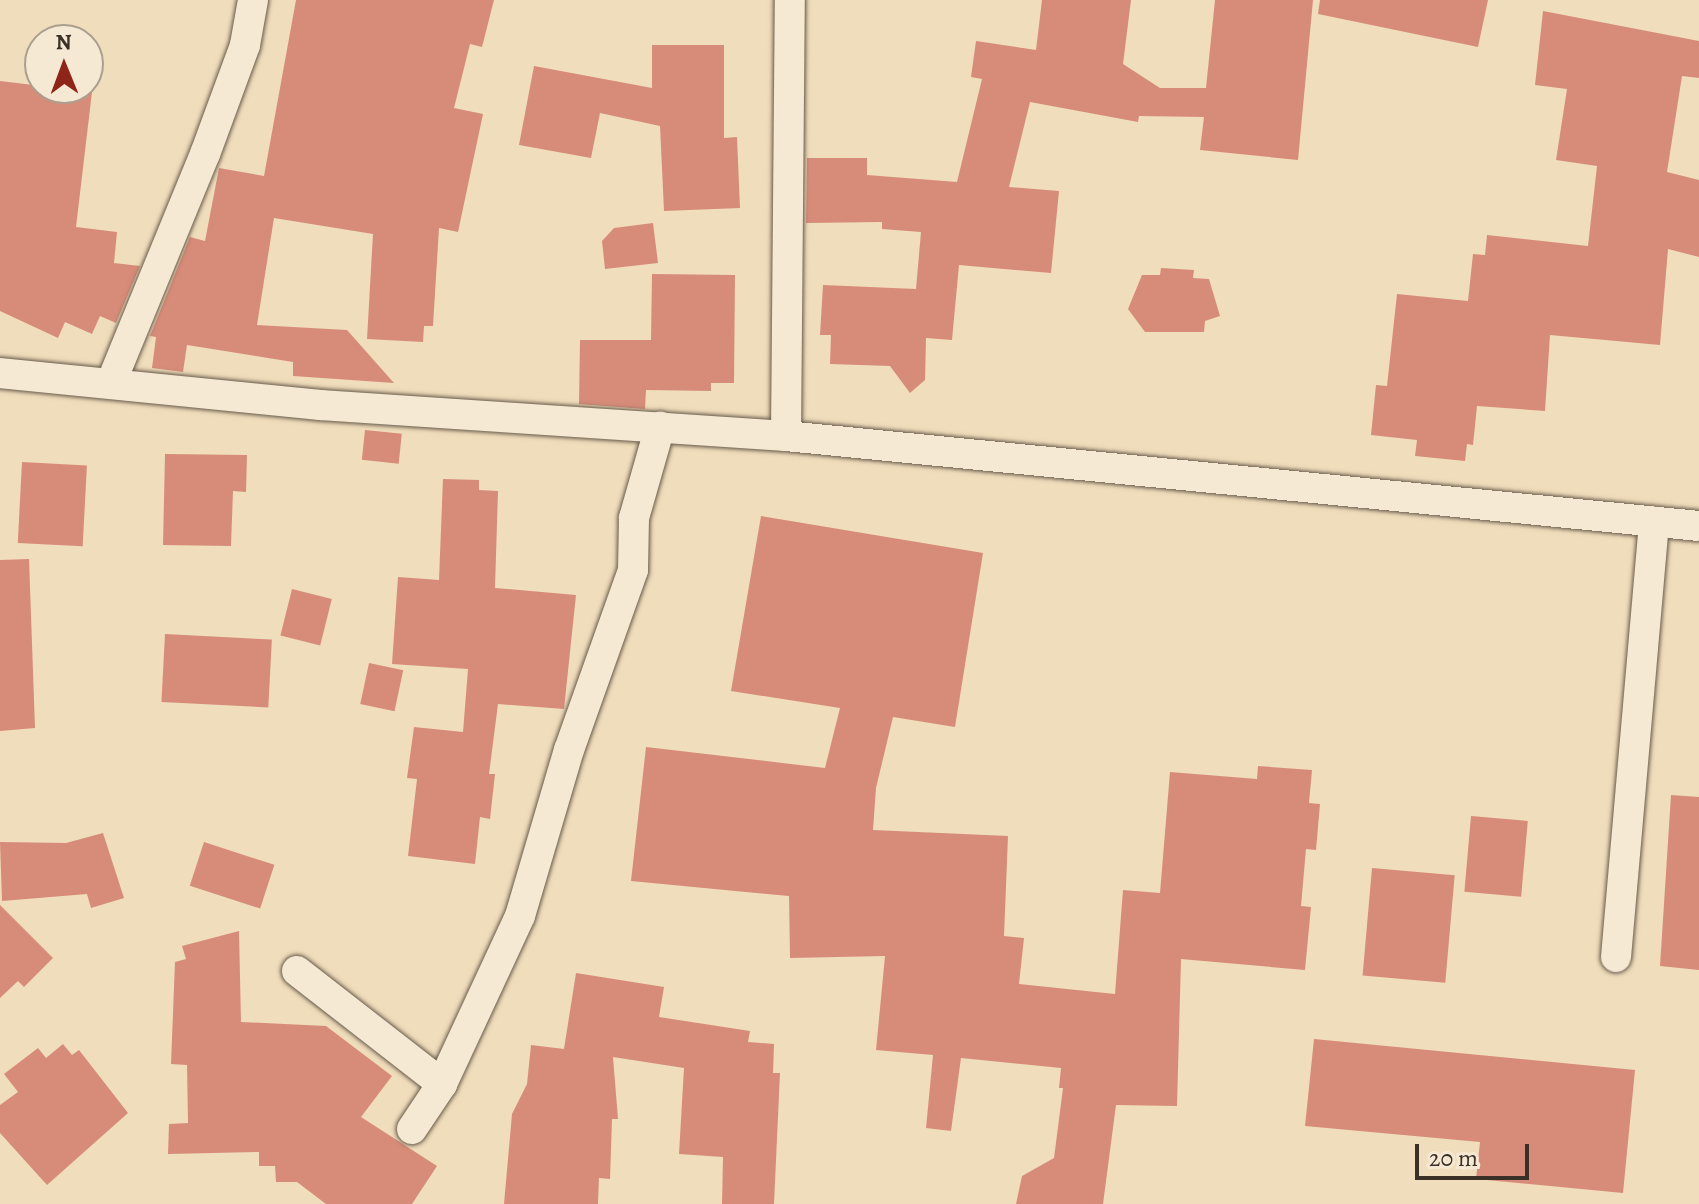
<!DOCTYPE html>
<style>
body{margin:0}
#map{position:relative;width:1699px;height:1204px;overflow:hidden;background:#f0ddbb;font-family:Alegreya,serif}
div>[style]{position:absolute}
.building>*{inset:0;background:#d78c79;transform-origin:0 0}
.roads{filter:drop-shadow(0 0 2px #685b4c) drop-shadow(0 0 2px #685b4c)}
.minor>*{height:30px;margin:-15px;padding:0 15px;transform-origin:15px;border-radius:15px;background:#f5e9d3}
span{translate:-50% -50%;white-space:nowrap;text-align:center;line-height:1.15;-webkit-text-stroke:6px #f5e9d3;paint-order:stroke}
.north{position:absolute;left:24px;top:24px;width:80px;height:80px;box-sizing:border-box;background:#f5e9d3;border:2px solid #aa9f8e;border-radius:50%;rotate:359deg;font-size:22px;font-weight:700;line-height:32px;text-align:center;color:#3a3027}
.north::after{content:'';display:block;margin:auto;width:28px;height:36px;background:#8f2418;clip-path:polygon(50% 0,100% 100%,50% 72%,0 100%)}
.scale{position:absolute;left:1415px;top:1144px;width:114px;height:36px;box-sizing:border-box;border:4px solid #3a3027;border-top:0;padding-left:10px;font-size:24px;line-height:28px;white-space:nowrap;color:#3a3027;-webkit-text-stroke:6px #f5e9d3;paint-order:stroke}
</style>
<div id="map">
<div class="building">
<i style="clip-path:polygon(296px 0,494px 0,482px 47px,470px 44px,454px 108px,483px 114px,458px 232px,439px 228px,433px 326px,424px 326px,423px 342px,367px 339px,373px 234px,274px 218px,257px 325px,347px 330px,394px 383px,293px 376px,293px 362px,187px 345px,183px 372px,152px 368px,156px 337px,150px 336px,190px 237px,205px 241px,219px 168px,264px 176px)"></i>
<i style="clip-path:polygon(1042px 0,1131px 0,1123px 64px,1160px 88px,1206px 88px,1215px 0,1313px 0,1298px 160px,1200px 150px,1204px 117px,1139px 116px,1138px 122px,1030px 102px,1009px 187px,1059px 191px,1051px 273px,959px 265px,952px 340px,926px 338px,925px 380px,910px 393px,890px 366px,830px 364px,831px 335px,820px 335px,823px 285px,916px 289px,921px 232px,882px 229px,882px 222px,806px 223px,807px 158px,867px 158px,867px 175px,957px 182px,982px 79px,971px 77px,976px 41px,1036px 50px)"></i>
<i style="clip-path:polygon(1320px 0,1488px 0,1478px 47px,1318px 14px)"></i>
<i style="clip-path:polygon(1543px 11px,1699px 41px,1699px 78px,1682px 76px,1667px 172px,1699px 180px,1699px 257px,1668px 249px,1660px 345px,1550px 335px,1545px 411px,1477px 406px,1473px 445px,1467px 444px,1465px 461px,1415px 456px,1417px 440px,1371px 435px,1376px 385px,1387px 386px,1397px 294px,1468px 301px,1473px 254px,1485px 255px,1487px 235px,1588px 246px,1597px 166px,1556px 160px,1567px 89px,1535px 85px)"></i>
<i style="clip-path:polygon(652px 45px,724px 45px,724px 138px,737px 137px,740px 208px,664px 211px,660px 126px,600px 113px,591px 158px,519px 145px,534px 66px,652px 88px)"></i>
<i style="clip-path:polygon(0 81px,92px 92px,76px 227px,117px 232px,114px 263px,140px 266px,116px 323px,100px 316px,92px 334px,65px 322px,58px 338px,0 311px)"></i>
<i style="clip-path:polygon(653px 223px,658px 263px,605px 269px,602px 241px,614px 228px)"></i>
<i style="clip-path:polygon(1161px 268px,1194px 270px,1193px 278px,1209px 279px,1220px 316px,1205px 321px,1204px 332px,1145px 332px,1128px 309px,1142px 275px,1160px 275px)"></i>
<i style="clip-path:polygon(652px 274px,735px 275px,734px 383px,711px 383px,711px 391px,646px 390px,645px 409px,579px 404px,580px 340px,651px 340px)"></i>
<i style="left:365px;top:430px;width:37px;height:30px;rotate:6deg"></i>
<i style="clip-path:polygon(165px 454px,247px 455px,246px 492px,233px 491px,231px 546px,163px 545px)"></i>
<i style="left:22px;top:462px;width:65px;height:81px;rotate:3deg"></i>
<i style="clip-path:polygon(443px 479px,479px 480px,479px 490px,498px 491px,495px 588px,576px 595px,564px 709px,498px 704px,489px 774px,495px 774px,490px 819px,480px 817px,475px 864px,408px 856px,417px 779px,407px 778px,414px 727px,463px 732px,468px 669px,392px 664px,398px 577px,439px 580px)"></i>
<i style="clip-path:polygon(761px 516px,983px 553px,955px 727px,893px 717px,876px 788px,873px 830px,1008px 836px,1004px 936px,1024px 938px,1019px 984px,1115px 994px,1123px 890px,1160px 893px,1170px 772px,1257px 779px,1258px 766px,1312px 770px,1309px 803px,1320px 804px,1316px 850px,1306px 849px,1301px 906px,1311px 907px,1305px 970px,1181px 959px,1177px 1106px,1116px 1105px,1103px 1204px,1016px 1204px,1022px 1176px,1054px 1158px,1063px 1088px,1059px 1088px,1061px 1068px,961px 1058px,951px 1131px,926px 1128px,933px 1055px,876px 1050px,885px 956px,790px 958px,789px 896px,631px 881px,646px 747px,825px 768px,840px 708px,731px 691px)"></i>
<i style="clip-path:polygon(29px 559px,35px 728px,0 731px,0 560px)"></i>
<i style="left:292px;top:589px;width:41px;height:48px;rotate:14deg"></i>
<i style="left:165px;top:634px;width:107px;height:68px;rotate:3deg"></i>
<i style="left:369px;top:663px;width:35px;height:42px;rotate:12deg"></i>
<i style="clip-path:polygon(1671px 795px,1699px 797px,1699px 970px,1660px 966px)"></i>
<i style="left:1471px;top:816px;width:57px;height:76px;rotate:5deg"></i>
<i style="clip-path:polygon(103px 833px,124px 898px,91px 908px,87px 894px,2px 901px,0 842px,66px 843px)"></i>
<i style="left:204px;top:842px;width:74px;height:46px;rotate:18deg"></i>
<i style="left:1372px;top:868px;width:83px;height:108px;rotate:5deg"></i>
<i style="clip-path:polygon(0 905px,53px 958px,24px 987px,18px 981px,0 998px)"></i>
<i style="clip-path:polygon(239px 931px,241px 1022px,326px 1026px,392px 1076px,361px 1117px,437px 1166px,412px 1204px,326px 1204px,297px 1182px,276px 1182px,275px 1166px,259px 1166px,259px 1152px,168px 1154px,169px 1124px,188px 1123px,187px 1065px,171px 1064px,175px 962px,186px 959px,182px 946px)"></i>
<i style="clip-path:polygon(576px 973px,664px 987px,659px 1017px,750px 1031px,748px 1042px,774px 1044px,773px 1073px,780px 1073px,774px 1204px,722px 1204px,723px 1157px,679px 1154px,684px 1068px,613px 1057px,618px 1119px,612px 1119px,610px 1179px,599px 1178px,598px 1204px,504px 1204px,512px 1114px,527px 1084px,531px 1045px,564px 1049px)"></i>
<i style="clip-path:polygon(1314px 1039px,1635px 1070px,1623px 1193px,1476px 1179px,1480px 1142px,1305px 1126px)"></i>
<i style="clip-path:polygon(63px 1044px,72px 1055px,79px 1050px,128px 1113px,47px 1185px,0 1133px,0 1105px,18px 1092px,4px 1074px,38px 1048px,46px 1058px)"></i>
</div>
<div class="roads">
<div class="minor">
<i style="left:0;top:373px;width:322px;rotate:5.7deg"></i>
<i style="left:320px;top:405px;width:467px;rotate:3.8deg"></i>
<i style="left:786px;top:436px;width:917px;rotate:5.63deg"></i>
<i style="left:111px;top:383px;width:248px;rotate:-67.7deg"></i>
<i style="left:205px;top:154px;width:116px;rotate:-69.8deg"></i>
<i style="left:245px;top:45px;width:46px;rotate:-79.9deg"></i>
<i style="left:786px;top:436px;width:436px;rotate:-89.5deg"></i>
<i style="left:1616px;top:957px;width:437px;rotate:-85deg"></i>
<i style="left:297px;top:971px;width:184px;rotate:37.9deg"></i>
<i style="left:412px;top:1129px;width:54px;rotate:-56.3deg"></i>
<i style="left:442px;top:1084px;width:185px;rotate:-65.1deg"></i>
<i style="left:520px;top:916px;width:173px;rotate:-73.6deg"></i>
<i style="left:569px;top:750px;width:191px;rotate:-70.4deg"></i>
<i style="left:633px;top:570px;width:52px;rotate:-88.9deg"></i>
<i style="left:634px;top:518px;width:95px;rotate:-74.1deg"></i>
</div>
</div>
<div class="north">N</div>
<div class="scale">20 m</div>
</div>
